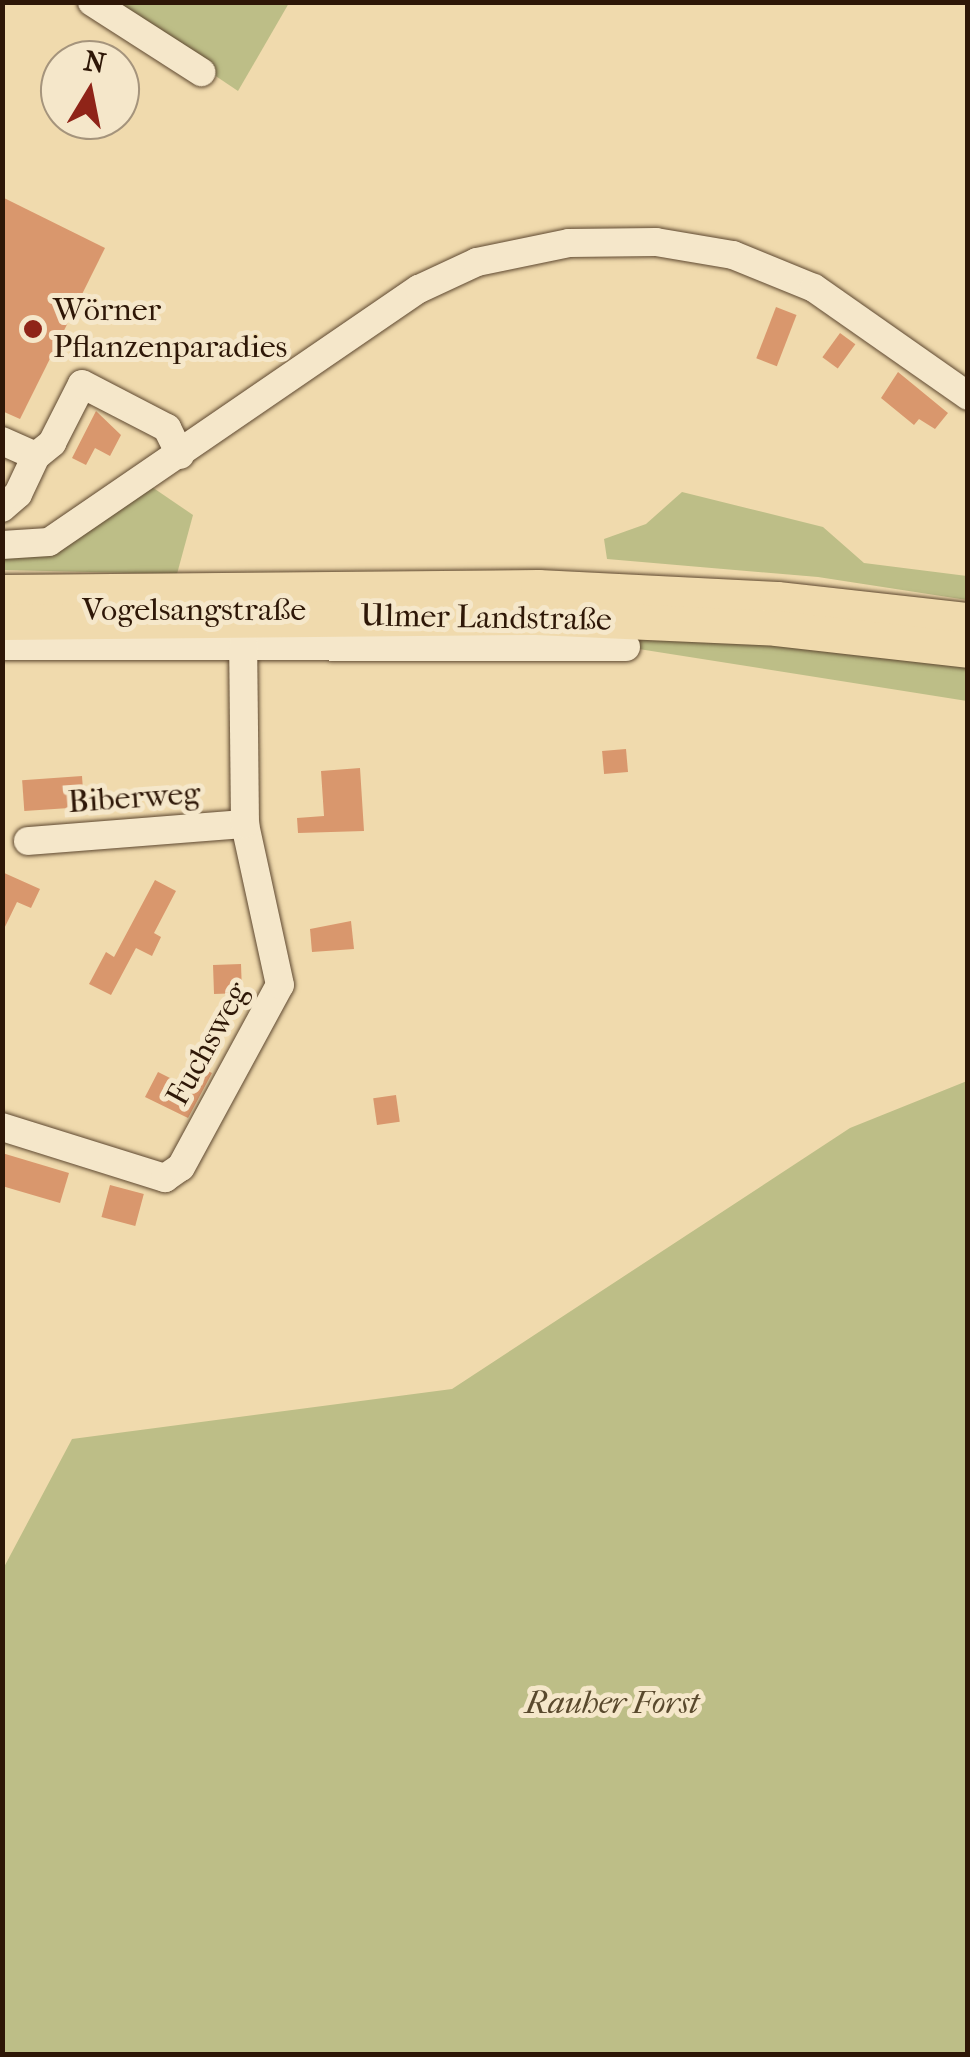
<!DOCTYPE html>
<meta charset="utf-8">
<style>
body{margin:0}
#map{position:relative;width:970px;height:2057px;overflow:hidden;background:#f0daad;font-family:"IM FELL French Canon",serif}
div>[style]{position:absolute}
.green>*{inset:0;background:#bdbe87}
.building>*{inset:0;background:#d9976d;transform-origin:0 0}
.roads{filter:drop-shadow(0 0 2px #5e4830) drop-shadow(0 0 2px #5e4830)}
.minor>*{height:28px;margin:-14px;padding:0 14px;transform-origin:14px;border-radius:14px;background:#f5e7ca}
.major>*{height:35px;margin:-17.5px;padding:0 17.5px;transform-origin:17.5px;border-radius:17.5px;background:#f0daad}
.dots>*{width:28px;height:28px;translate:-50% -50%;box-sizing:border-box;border:5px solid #f5e7ca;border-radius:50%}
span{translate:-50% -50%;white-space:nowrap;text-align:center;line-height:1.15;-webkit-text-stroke:10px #f5e7ca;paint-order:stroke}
.poi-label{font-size:32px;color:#2e1707}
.left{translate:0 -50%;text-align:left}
.street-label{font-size:32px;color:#2e1707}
.park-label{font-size:32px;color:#59492d;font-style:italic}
.frame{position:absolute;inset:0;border:5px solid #2e1707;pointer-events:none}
.north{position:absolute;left:40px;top:40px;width:100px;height:100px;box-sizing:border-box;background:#f5e7ca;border:2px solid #a5947c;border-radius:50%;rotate:10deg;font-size:28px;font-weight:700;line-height:40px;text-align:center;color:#2e1707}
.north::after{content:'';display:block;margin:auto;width:35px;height:45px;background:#8f2418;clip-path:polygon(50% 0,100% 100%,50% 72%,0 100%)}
</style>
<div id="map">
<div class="green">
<i style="clip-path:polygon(107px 3px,289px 3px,238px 91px)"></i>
<i style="clip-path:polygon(149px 485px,193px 515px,177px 574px,3px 570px,2px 550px)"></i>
<i style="clip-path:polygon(682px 492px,823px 527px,864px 563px,967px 576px,967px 600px,818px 577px,607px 559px,604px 539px,646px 524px)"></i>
<i style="clip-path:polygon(624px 631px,967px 663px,967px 701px,626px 647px)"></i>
<i style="clip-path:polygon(967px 1081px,967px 2054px,3px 2054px,3px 1569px,72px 1439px,452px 1389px,850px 1128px)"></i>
</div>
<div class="building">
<i style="clip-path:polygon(2px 197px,105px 248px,20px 419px,2px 411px)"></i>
<i style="left:776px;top:307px;width:22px;height:55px;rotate:21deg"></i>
<i style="left:840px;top:333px;width:19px;height:30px;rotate:36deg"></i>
<i style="clip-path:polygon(898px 372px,948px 413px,935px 429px,919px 419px,914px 425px,881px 398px)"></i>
<i style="clip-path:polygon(96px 411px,121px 435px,110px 456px,95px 448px,86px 465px,72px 458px)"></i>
<i style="left:626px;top:749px;width:23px;height:24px;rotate:85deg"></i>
<i style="clip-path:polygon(360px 768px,364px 831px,298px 833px,297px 818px,324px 816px,321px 771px)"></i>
<i style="left:82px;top:776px;width:31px;height:60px;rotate:86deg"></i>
<i style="clip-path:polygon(2px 872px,40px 889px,31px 908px,17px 902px,2px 933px)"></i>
<i style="clip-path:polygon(155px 880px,176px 891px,154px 933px,161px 937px,152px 956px,136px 948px,111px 995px,89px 984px,106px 952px,114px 957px)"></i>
<i style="clip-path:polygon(351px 921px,354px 949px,312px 952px,310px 929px)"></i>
<i style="left:241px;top:964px;width:29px;height:28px;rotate:88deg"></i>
<i style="clip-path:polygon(189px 1062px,212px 1073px,188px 1118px,145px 1097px,158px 1072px,178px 1082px)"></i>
<i style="left:396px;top:1095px;width:27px;height:23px;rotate:82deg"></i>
<i style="clip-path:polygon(2px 1153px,69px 1173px,60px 1203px,2px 1186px)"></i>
<i style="left:110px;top:1185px;width:35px;height:33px;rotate:15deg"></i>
</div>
<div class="roads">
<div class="minor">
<i style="left:92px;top:2px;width:130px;rotate:32.7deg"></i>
<i style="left:2px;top:441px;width:37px;rotate:24deg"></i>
<i style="left:36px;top:456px;width:21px;rotate:-39deg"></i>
<i style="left:52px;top:443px;width:66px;rotate:-63deg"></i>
<i style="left:82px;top:384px;width:96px;rotate:27.4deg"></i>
<i style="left:167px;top:428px;width:30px;rotate:64deg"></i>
<i style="left:2px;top:508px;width:21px;rotate:-41deg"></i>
<i style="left:18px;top:494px;width:42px;rotate:-64.7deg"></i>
<i style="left:2px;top:545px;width:47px;rotate:-3.7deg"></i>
<i style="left:49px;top:542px;width:448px;rotate:-34.4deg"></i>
<i style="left:419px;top:289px;width:64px;rotate:-25deg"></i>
<i style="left:477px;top:262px;width:94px;rotate:-11.7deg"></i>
<i style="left:569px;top:243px;width:87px;rotate:-0.7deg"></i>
<i style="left:656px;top:242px;width:78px;rotate:9.6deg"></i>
<i style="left:733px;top:255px;width:87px;rotate:22.2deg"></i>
<i style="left:814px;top:288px;width:188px;rotate:35deg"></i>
<i style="left:2px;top:646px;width:624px;rotate:0.09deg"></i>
<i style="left:28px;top:841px;width:218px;rotate:-4.5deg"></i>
<i style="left:2px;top:1127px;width:171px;rotate:17.4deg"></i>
<i style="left:165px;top:1178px;width:19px;rotate:-35deg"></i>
<i style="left:181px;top:1167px;width:207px;rotate:-61.5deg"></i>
<i style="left:280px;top:985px;width:165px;rotate:-102.3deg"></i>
<i style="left:245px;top:824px;width:180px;rotate:-90.6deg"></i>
</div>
<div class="major">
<i style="left:2px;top:592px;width:536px;rotate:-0.53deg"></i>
<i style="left:538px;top:587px;width:239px;rotate:2.9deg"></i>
<i style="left:777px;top:599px;width:192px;rotate:6.3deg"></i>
<i style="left:2px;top:622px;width:534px;rotate:-0.54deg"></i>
<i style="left:536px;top:617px;width:240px;rotate:2.6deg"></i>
<i style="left:776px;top:628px;width:193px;rotate:6.5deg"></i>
</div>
</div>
<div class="dots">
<i style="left:33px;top:329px;background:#8f2418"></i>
</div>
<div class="poi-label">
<span class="left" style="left:53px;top:329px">Wörner<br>Pflanzenparadies</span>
</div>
<div class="street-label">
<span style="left:194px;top:610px">Vogelsangstraße</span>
<span style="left:486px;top:618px;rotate:1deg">Ulmer Landstraße</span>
<span style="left:134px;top:798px;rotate:-4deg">Biberweg</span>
<span style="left:208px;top:1044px;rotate:-61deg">Fuchsweg</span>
</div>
<div class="park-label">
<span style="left:612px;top:1703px">Rauher Forst</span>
</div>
<div class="frame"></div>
<div class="north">N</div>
</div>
